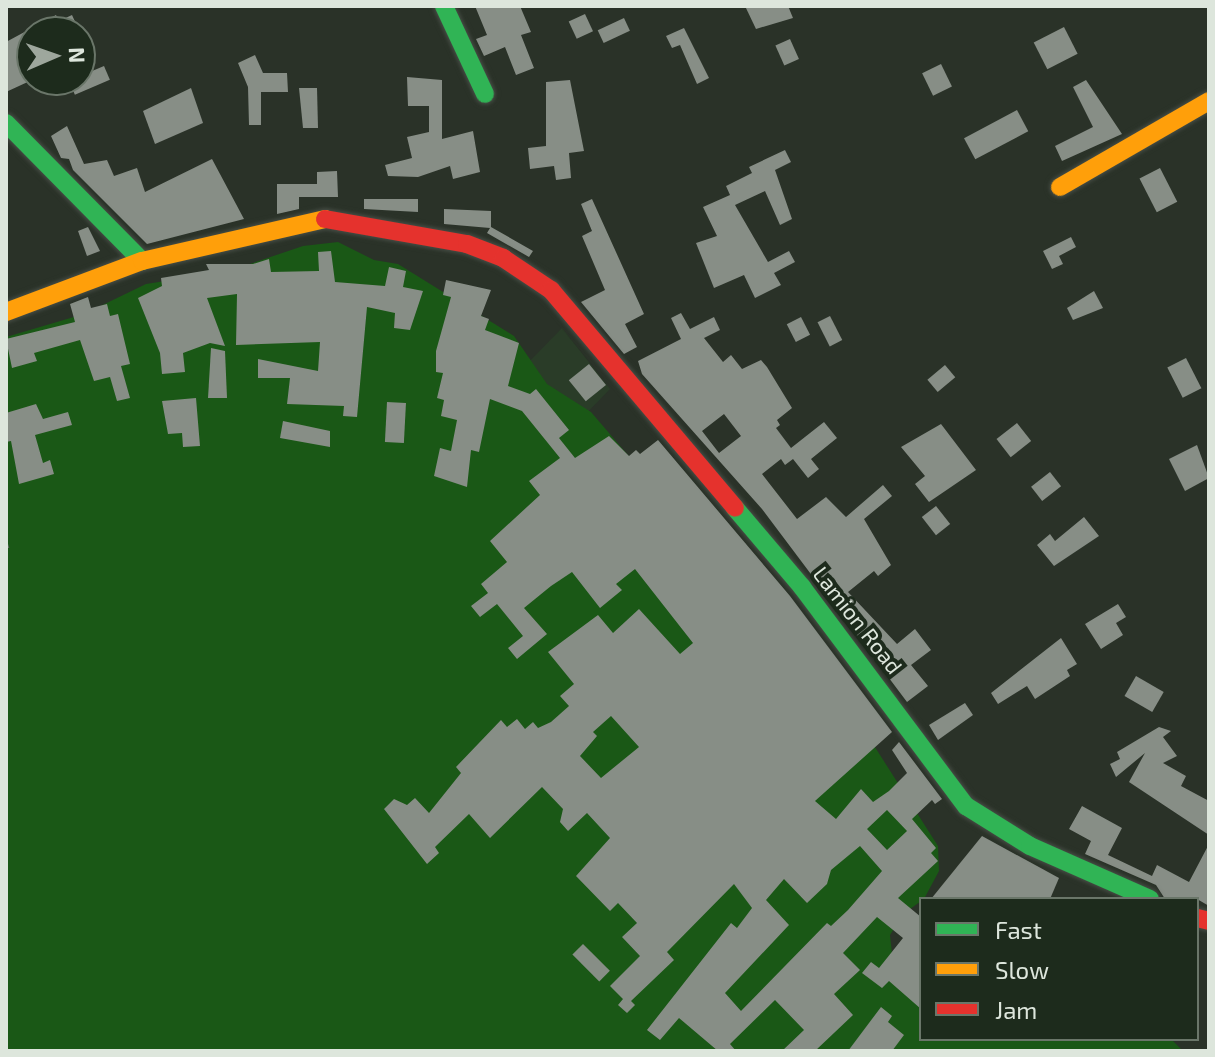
<!DOCTYPE html>
<style>
body{margin:0}
#map{position:relative;width:1215px;height:1057px;overflow:hidden;background:#2a3228;font-family:"Exo 2",sans-serif}
div>[style]{position:absolute}
.built>*{inset:0;background:#2a3c28}
.water>*{inset:0;background:#1a5816}
.building>*{inset:0;background:#878e86;transform-origin:0 0}
.path>*{height:3px;margin-top:-1.5px;transform-origin:0;background:repeating-linear-gradient(90deg,#616b60 0 6px,transparent 0 12px)}
.roads{filter:drop-shadow(0 0 2px #474e46) drop-shadow(0 0 2px #474e46)}
.fast>*{height:18px;margin:-9px;padding:0 9px;transform-origin:9px;border-radius:9px;background:#30b455}
.slow>*{height:18px;margin:-9px;padding:0 9px;transform-origin:9px;border-radius:9px;background:#ff9f0a}
.jam>*{height:18px;margin:-9px;padding:0 9px;transform-origin:9px;border-radius:9px;background:#e5322d}
span{translate:-50% -50%;white-space:nowrap;text-align:center;line-height:1.15;-webkit-text-stroke:8px #1d2b1c;paint-order:stroke}
.street-label{font-size:22px;color:#dde6dc}
.frame{position:absolute;inset:0;border:8px solid #dde6dc;pointer-events:none}
.legend{position:absolute;left:919px;top:897px;width:280px;height:144px;box-sizing:border-box;background:#1d2b1c;border:2px solid #6a7669;margin:0;padding:10px 14px;list-style:none;font-size:24px;color:#dde6dc}
.legend li{display:flex;align-items:center;gap:16px;height:40px}
.legend b{width:40px;border:2px solid #6a7669}
.north{position:absolute;left:16px;top:16px;width:80px;height:80px;box-sizing:border-box;background:#1d2b1c;border:2px solid #6a7669;border-radius:50%;rotate:88deg;font-size:22px;font-weight:700;line-height:32px;text-align:center;color:#dde6dc}
.north::after{content:'';display:block;margin:auto;width:28px;height:36px;background:#9ea79d;clip-path:polygon(50% 0,100% 100%,50% 72%,0 100%)}
</style>
<div id="map">
<div class="built">
<i style="clip-path:polygon(562px 328px,610px 389px,551px 450px,525px 366px)"></i>
</div>
<div class="water">
<i style="clip-path:polygon(338px 242px,374px 260px,398px 264px,514px 336px,547px 384px,591px 412px,866px 733px,938px 846px,939px 871px,924px 899px,903px 914px,890px 935px,892px 953px,921px 976px,921px 1039px,1171px 1039px,1183px 1051px,6px 1051px,6px 337px,84px 314px,146px 284px,229px 271px,303px 246px)"></i>
</div>
<div class="building">
<i style="clip-path:polygon(475px 6px,520px 6px,531px 32px,521px 35px,534px 68px,516px 75px,505px 47px,484px 56px,476px 39px,487px 35px)"></i>
<i style="clip-path:polygon(745px 6px,788px 6px,793px 18px,756px 29px)"></i>
<i style="left:585px;top:14px;width:19px;height:18px;rotate:65deg"></i>
<i style="clip-path:polygon(56px 15px,59px 21px,72px 15px,77px 26px,64px 32px,32px 32px,32px 80px,6px 92px,6px 42px)"></i>
<i style="left:624px;top:18px;width:14px;height:29px;rotate:65deg"></i>
<i style="left:1064px;top:27px;width:30px;height:34px;rotate:63deg"></i>
<i style="clip-path:polygon(684px 28px,709px 78px,697px 84px,680px 45px,672px 48px,666px 36px)"></i>
<i style="left:790px;top:39px;width:22px;height:16px;rotate:66deg"></i>
<i style="clip-path:polygon(255px 55px,263px 73px,287px 73px,288px 92px,261px 92px,261px 125px,249px 125px,248px 87px,238px 63px)"></i>
<i style="left:941px;top:64px;width:25px;height:21px;rotate:64deg"></i>
<i style="left:104px;top:66px;width:15px;height:38px;rotate:67deg"></i>
<i style="clip-path:polygon(407px 77px,442px 80px,442px 139px,473px 131px,480px 172px,453px 179px,450px 166px,418px 177px,388px 176px,385px 165px,412px 158px,407px 137px,429px 132px,429px 106px,408px 106px)"></i>
<i style="clip-path:polygon(570px 80px,584px 151px,569px 153px,571px 178px,556px 180px,554px 166px,530px 169px,528px 148px,546px 146px,546px 82px)"></i>
<i style="clip-path:polygon(1086px 80px,1122px 134px,1062px 161px,1055px 146px,1093px 127px,1073px 87px)"></i>
<i style="clip-path:polygon(191px 88px,203px 123px,155px 144px,143px 111px)"></i>
<i style="clip-path:polygon(299px 88px,317px 88px,318px 128px,303px 128px)"></i>
<i style="left:1017px;top:110px;width:24px;height:60px;rotate:62deg"></i>
<i style="clip-path:polygon(67px 126px,84px 164px,107px 160px,114px 176px,137px 168px,145px 192px,212px 159px,244px 219px,147px 244px,73px 170px,69px 159px,61px 158px,51px 136px)"></i>
<i style="clip-path:polygon(785px 150px,791px 162px,775px 170px,792px 219px,780px 225px,765px 191px,735px 205px,768px 262px,789px 251px,795px 262px,774px 273px,781px 285px,755px 298px,744px 275px,714px 288px,696px 243px,717px 236px,703px 207px,730px 195px,726px 186px,752px 173px,749px 167px)"></i>
<i style="left:1160px;top:168px;width:38px;height:23px;rotate:63deg"></i>
<i style="clip-path:polygon(337px 171px,338px 197px,299px 197px,299px 209px,277px 214px,277px 184px,317px 184px,317px 172px)"></i>
<i style="clip-path:polygon(364px 199px,418px 199px,418px 212px,364px 209px)"></i>
<i style="clip-path:polygon(592px 199px,644px 314px,625px 324px,637px 347px,624px 354px,581px 302px,605px 290px,582px 236px,592px 231px,581px 204px)"></i>
<i style="clip-path:polygon(444px 209px,491px 211px,491px 227px,533px 251px,529px 257px,487px 233px,490px 228px,444px 224px)"></i>
<i style="clip-path:polygon(88px 227px,100px 251px,87px 256px,78px 231px)"></i>
<i style="clip-path:polygon(1071px 237px,1076px 247px,1059px 256px,1063px 264px,1052px 269px,1043px 251px)"></i>
<i style="clip-path:polygon(331px 251px,335px 282px,385px 286px,389px 267px,406px 271px,403px 287px,423px 291px,410px 330px,394px 328px,395px 313px,367px 307px,357px 417px,343px 416px,344px 406px,287px 404px,290px 378px,258px 378px,258px 359px,318px 371px,320px 342px,236px 345px,237px 294px,207px 298px,225px 346px,210px 343px,183px 353px,185px 372px,162px 374px,160px 353px,138px 298px,162px 286px,161px 278px,209px 270px,206px 264px,253px 264px,269px 259px,271px 272px,319px 271px,318px 252px)"></i>
<i style="clip-path:polygon(evenodd,446px 280px,491px 290px,481px 316px,489px 319px,485px 330px,519px 343px,508px 386px,530px 394px,536px 389px,569px 430px,559px 438px,575px 458px,609px 436px,629px 456px,636px 450px,640px 454px,658px 440px,790px 596px,892px 732px,815px 801px,836px 819px,861px 789px,873px 802px,889px 791px,907px 773px,892px 750px,899px 742px,942px 799px,935px 804px,932px 800px,912px 819px,936px 848px,931px 853px,938px 861px,898px 898px,921px 917px,921px 1009px,889px 981px,882px 988px,862px 973px,871px 962px,879px 968px,903px 938px,877px 917px,843px 953px,860px 970px,834px 994px,853px 1015px,815px 1051px,782px 1051px,804px 1030px,775px 1000px,730px 1044px,736px 1051px,718px 1051px,679px 1018px,660px 1040px,647px 1030px,731px 923px,737px 928px,752px 908px,734px 884px,667px 952px,674px 960px,631px 1001px,635px 1005px,627px 1013px,618px 1005px,623px 999px,610px 986px,640px 956px,622px 937px,637px 923px,618px 903px,610px 911px,576px 876px,610px 838px,587px 813px,568px 831px,560px 822px,563px 809px,542px 787px,490px 838px,469px 814px,435px 847px,439px 853px,427px 864px,384px 809px,394px 799px,407px 805px,415px 798px,429px 813px,461px 773px,456px 767px,501px 720px,507px 727px,517px 719px,525px 729px,533px 722px,538px 728px,551px 722px,569px 706px,560px 696px,574px 684px,548px 652px,598px 615px,613px 633px,639px 609px,680px 654px,693px 643px,635px 569px,616px 584px,622px 590px,600px 608px,572px 572px,551px 586px,524px 608px,547px 634px,517px 659px,508px 648px,523px 636px,497px 604px,480px 617px,471px 606px,488px 593px,481px 584px,507px 562px,490px 541px,540px 495px,529px 481px,560px 458px,522px 411px,490px 399px,479px 452px,471px 450px,467px 487px,434px 476px,440px 448px,451px 451px,457px 420px,441px 416px,444px 400px,437px 398px,443px 373px,436px 372px,436px 351px,451px 297px,443px 295px,446px 280px,611px 716px,639px 747px,601px 778px,580px 756px,597px 736px,593px 732px,611px 716px,446px 280px,887px 810px,907px 831px,887px 850px,867px 829px,887px 810px,446px 280px,860px 846px,882px 871px,848px 910px,831px 926px,827px 923px,741px 1011px,725px 993px,789px 925px,766px 900px,784px 879px,807px 903px,827px 884px,831px 870px,860px 846px)"></i>
<i style="clip-path:polygon(1094px 291px,1103px 308px,1073px 320px,1067px 308px)"></i>
<i style="clip-path:polygon(88px 297px,91px 308px,107px 304px,110px 316px,118px 314px,130px 364px,121px 366px,130px 398px,117px 401px,110px 377px,94px 381px,80px 340px,34px 353px,37px 361px,12px 368px,6px 339px,75px 322px,70px 304px)"></i>
<i style="clip-path:polygon(evenodd,681px 313px,690px 329px,714px 317px,720px 330px,704px 338px,723px 362px,731px 355px,742px 369px,761px 360px,767px 367px,792px 408px,777px 420px,780px 425px,776px 428px,791px 448px,824px 422px,837px 438px,811px 459px,819px 469px,808px 478px,793px 459px,785px 465px,781px 459px,762px 474px,797px 519px,826px 497px,846px 517px,883px 485px,892px 496px,864px 519px,891px 565px,878px 576px,874px 571px,848px 592px,897px 644px,915px 629px,931px 650px,911px 665px,928px 686px,907px 702px,762px 509px,642px 374px,638px 361px,681px 339px,671px 318px,681px 313px,724px 414px,741px 436px,719px 453px,702px 431px,724px 414px)"></i>
<i style="left:830px;top:316px;width:27px;height:14px;rotate:63deg"></i>
<i style="left:801px;top:317px;width:20px;height:16px;rotate:63deg"></i>
<i style="clip-path:polygon(211px 348px,225px 351px,227px 398px,208px 398px)"></i>
<i style="left:1186px;top:358px;width:34px;height:21px;rotate:63deg"></i>
<i style="left:589px;top:364px;width:27px;height:26px;rotate:51deg"></i>
<i style="left:945px;top:365px;width:16px;height:23px;rotate:50deg"></i>
<i style="clip-path:polygon(196px 398px,200px 446px,183px 447px,182px 433px,168px 434px,162px 401px)"></i>
<i style="left:387px;top:402px;width:19px;height:40px;rotate:3deg"></i>
<i style="clip-path:polygon(36px 404px,43px 419px,68px 412px,72px 425px,35px 435px,43px 463px,50px 460px,54px 474px,19px 484px,11px 441px,6px 442px,6px 413px)"></i>
<i style="clip-path:polygon(283px 421px,330px 431px,330px 447px,280px 438px)"></i>
<i style="left:1017px;top:423px;width:23px;height:26px;rotate:52deg"></i>
<i style="clip-path:polygon(941px 424px,976px 470px,929px 502px,915px 484px,925px 476px,901px 447px)"></i>
<i style="clip-path:polygon(1197px 445px,1209px 478px,1185px 491px,1169px 459px)"></i>
<i style="left:1050px;top:472px;width:18px;height:24px;rotate:52deg"></i>
<i style="left:936px;top:506px;width:23px;height:18px;rotate:52deg"></i>
<i style="clip-path:polygon(1084px 517px,1099px 536px,1054px 566px,1037px 545px,1050px 534px,1055px 541px)"></i>
<i style="clip-path:polygon(1118px 604px,1126px 617px,1116px 623px,1123px 635px,1101px 649px,1085px 624px)"></i>
<i style="clip-path:polygon(1061px 638px,1077px 664px,1067px 670px,1070px 676px,1035px 699px,1027px 686px,998px 704px,991px 693px)"></i>
<i style="left:1136px;top:676px;width:32px;height:23px;rotate:30deg"></i>
<i style="clip-path:polygon(965px 703px,973px 715px,938px 740px,929px 725px)"></i>
<i style="clip-path:polygon(1159px 727px,1171px 731px,1163px 737px,1177px 756px,1163px 763px,1186px 776px,1181px 786px,1209px 801px,1209px 835px,1129px 782px,1145px 753px,1116px 777px,1110px 764px,1120px 759px,1117px 752px)"></i>
<i style="clip-path:polygon(1082px 806px,1122px 828px,1108px 855px,1152px 876px,1157px 865px,1189px 882px,1209px 844px,1209px 906px,1197px 899px,1165px 899px,1156px 885px,1085px 854px,1091px 841px,1069px 829px)"></i>
<i style="clip-path:polygon(982px 836px,1059px 878px,1050px 899px,931px 899px)"></i>
<i style="left:583px;top:944px;width:38px;height:15px;rotate:45deg"></i>
<i style="clip-path:polygon(881px 1007px,892px 1016px,888px 1022px,904px 1035px,892px 1051px,848px 1051px)"></i>
</div>
<div class="path">
<i style="left:6px;top:542px;width:10px;rotate:73deg"></i>
</div>
<div class="roads">
<div class="fast">
<i style="left:444px;top:6px;width:97px;rotate:65deg"></i>
<i style="left:6px;top:123px;width:194px;rotate:45.4deg"></i>
<i style="left:735px;top:508px;width:104px;rotate:49.7deg"></i>
<i style="left:802px;top:587px;width:274px;rotate:53.2deg"></i>
<i style="left:966px;top:806px;width:75px;rotate:32deg"></i>
<i style="left:1030px;top:846px;width:131px;rotate:23.8deg"></i>
</div>
<div class="slow">
<i style="left:1060px;top:187px;width:172px;rotate:-30deg"></i>
<i style="left:6px;top:312px;width:145px;rotate:-20.6deg"></i>
<i style="left:142px;top:261px;width:188px;rotate:-12.9deg"></i>
</div>
<div class="jam">
<i style="left:325px;top:219px;width:144px;rotate:10deg"></i>
<i style="left:467px;top:244px;width:39px;rotate:21deg"></i>
<i style="left:503px;top:258px;width:58px;rotate:33.7deg"></i>
<i style="left:551px;top:290px;width:285px;rotate:49.8deg"></i>
<i style="left:1197px;top:918px;width:12px;rotate:14deg"></i>
</div>
</div>
<div class="street-label">
<span style="left:858px;top:620px;rotate:52deg">Lamion Road</span>
</div>
<div class="frame"></div>
<ul class="legend">
<li><b style="height:10px;background:#30b455"></b>Fast</li>
<li><b style="height:10px;background:#ff9f0a"></b>Slow</li>
<li><b style="height:10px;background:#e5322d"></b>Jam</li>
</ul>
<div class="north">N</div>
</div>
